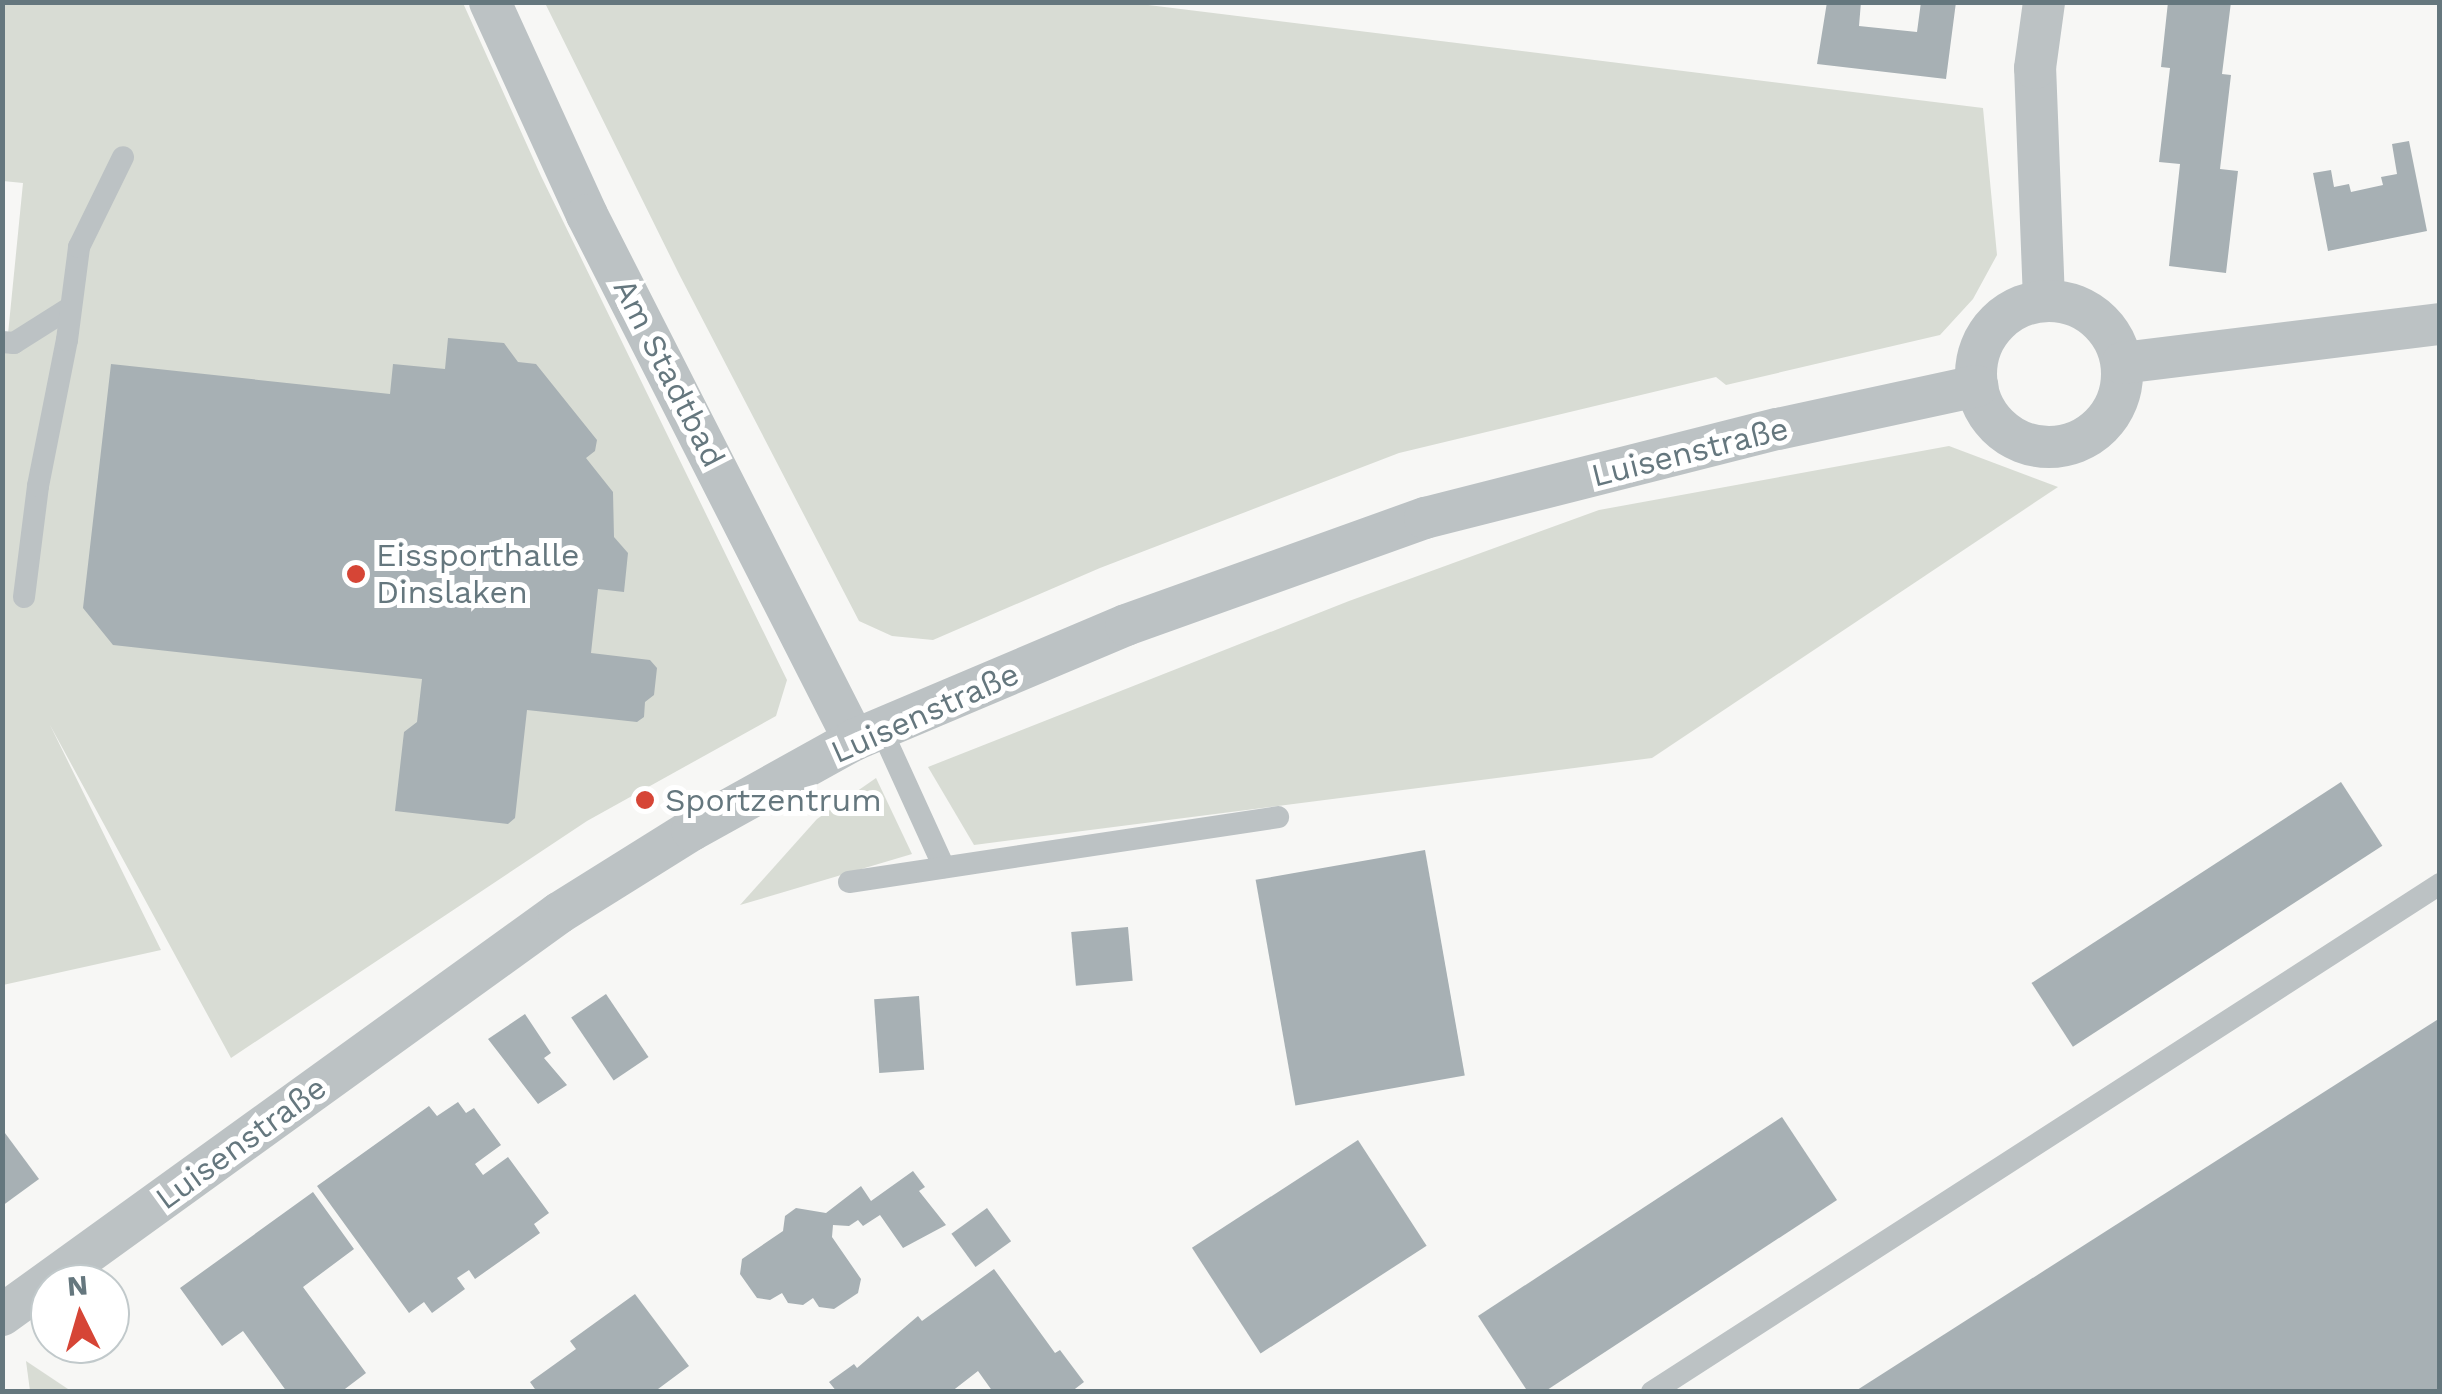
<!DOCTYPE html>
<meta charset="utf-8">
<style>
body{margin:0}
#map{position:relative;width:2442px;height:1394px;overflow:hidden;background:#f7f7f5;font-family:"Work Sans",sans-serif}
div>[style]{position:absolute}
.green>*{inset:0;background:#d8dcd4}
.building>*{inset:0;background:#a7b0b4;transform-origin:0 0}
.service>*{height:22px;margin:-11px;padding:0 11px;transform-origin:11px;border-radius:11px;background:#bcc2c4}
.minor>*{height:42px;margin:-21px;padding:0 21px;transform-origin:21px;border-radius:21px;background:#bcc2c4}
.minor>.ring{margin:-21px;padding:0;box-sizing:content-box;background:none;border:42px solid #bcc2c4;border-radius:50%}
.dots>*{width:28px;height:28px;translate:-50% -50%;box-sizing:border-box;border:5px solid #fff;border-radius:50%}
span{translate:-50% -50%;white-space:nowrap;text-align:center;line-height:1.15;-webkit-text-stroke:10px #fff;paint-order:stroke}
.street-label{font-size:32px;color:#65777e}
.poi-label{font-size:32px;color:#65777e}
.left{translate:0 -50%;text-align:left}
.frame{position:absolute;inset:0;border:5px solid #65777e;pointer-events:none}
.north{position:absolute;left:30px;top:1264px;width:100px;height:100px;box-sizing:border-box;background:#fff;border:2px solid #c1c9cb;border-radius:50%;rotate:355deg;font-size:28px;font-weight:700;line-height:40px;text-align:center;color:#65777e}
.north::after{content:'';display:block;margin:auto;width:35px;height:45px;background:#d64536;clip-path:polygon(50% 0,100% 100%,50% 72%,0 100%)}
</style>
<div id="map">
<div class="green">
<i style="clip-path:polygon(2px 3px,463px 3px,541px 176px,787px 680px,776px 716px,587px 821px,231px 1058px,50px 725px,161px 950px,3px 985px,2px 334px,8px 334px,23px 183px,3px 181px)"></i>
<i style="clip-path:polygon(545px 3px,1132px 3px,1983px 108px,1997px 255px,1973px 299px,1940px 335px,1726px 385px,1716px 377px,1399px 453px,1100px 568px,933px 640px,892px 636px,859px 621px,679px 274px)"></i>
<i style="clip-path:polygon(1949px 446px,2058px 487px,1652px 758px,974px 845px,928px 767px,1349px 601px,1599px 510px)"></i>
<i style="clip-path:polygon(876px 778px,912px 854px,740px 905px,817px 819px)"></i>
<i style="clip-path:polygon(26px 1361px,71px 1391px,30px 1391px)"></i>
</div>
<div class="building">
<i style="clip-path:polygon(1827px 2px,1861px 2px,1859px 26px,1917px 32px,1921px 2px,1956px 2px,1946px 79px,1817px 64px)"></i>
<i style="clip-path:polygon(2168px 2px,2231px 2px,2222px 74px,2231px 75px,2220px 169px,2238px 171px,2226px 273px,2169px 266px,2180px 164px,2159px 162px,2170px 68px,2161px 67px)"></i>
<i style="clip-path:polygon(2409px 141px,2427px 231px,2328px 251px,2313px 173px,2331px 170px,2334px 187px,2349px 184px,2351px 192px,2383px 185px,2381px 177px,2397px 174px,2392px 144px)"></i>
<i style="clip-path:polygon(448px 338px,504px 343px,518px 362px,536px 364px,597px 440px,595px 451px,586px 458px,613px 492px,614px 537px,628px 553px,624px 592px,598px 589px,591px 653px,650px 660px,657px 668px,654px 695px,645px 702px,644px 717px,637px 722px,527px 710px,515px 818px,508px 824px,395px 811px,404px 732px,417px 722px,422px 679px,113px 645px,83px 608px,111px 364px,390px 394px,393px 364px,445px 369px)"></i>
<i style="left:2341px;top:782px;width:76px;height:369px;rotate:57deg"></i>
<i style="left:1425px;top:850px;width:229px;height:172px;rotate:80deg"></i>
<i style="left:1128px;top:927px;width:54px;height:57px;rotate:85deg"></i>
<i style="left:606px;top:994px;width:76px;height:42px;rotate:56deg"></i>
<i style="left:919px;top:996px;width:74px;height:45px;rotate:86deg"></i>
<i style="clip-path:polygon(525px 1014px,551px 1053px,544px 1058px,567px 1085px,538px 1104px,488px 1039px)"></i>
<i style="clip-path:polygon(2440px 1018px,2440px 1392px,1854px 1392px)"></i>
<i style="clip-path:polygon(458px 1102px,466px 1113px,474px 1108px,501px 1145px,475px 1164px,483px 1175px,508px 1157px,549px 1213px,534px 1224px,540px 1233px,475px 1279px,469px 1270px,457px 1278px,465px 1289px,432px 1313px,424px 1302px,409px 1313px,317px 1186px,429px 1106px,437px 1116px)"></i>
<i style="clip-path:polygon(1782px 1117px,1837px 1200px,1544px 1392px,1528px 1392px,1478px 1316px)"></i>
<i style="clip-path:polygon(2px 1129px,39px 1179px,2px 1206px)"></i>
<i style="left:1358px;top:1140px;width:126px;height:198px;rotate:57deg"></i>
<i style="clip-path:polygon(913px 1171px,925px 1187px,919px 1191px,946px 1225px,903px 1248px,880px 1215px,863px 1226px,858px 1220px,849px 1226px,833px 1225px,832px 1237px,861px 1279px,858px 1293px,834px 1309px,819px 1307px,813px 1298px,803px 1305px,788px 1303px,782px 1293px,770px 1300px,757px 1298px,740px 1274px,742px 1259px,783px 1231px,785px 1216px,796px 1208px,826px 1213px,861px 1186px,871px 1201px)"></i>
<i style="clip-path:polygon(313px 1192px,354px 1249px,303px 1287px,366px 1373px,341px 1392px,287px 1392px,243px 1331px,222px 1346px,180px 1288px)"></i>
<i style="left:987px;top:1208px;width:41px;height:44px;rotate:54deg"></i>
<i style="clip-path:polygon(994px 1269px,1055px 1353px,1060px 1350px,1084px 1382px,1071px 1392px,993px 1392px,978px 1371px,951px 1392px,837px 1392px,829px 1382px,854px 1364px,857px 1368px,918px 1316px,922px 1321px)"></i>
<i style="clip-path:polygon(635px 1294px,689px 1366px,654px 1392px,537px 1392px,530px 1382px,576px 1349px,570px 1341px)"></i>
</div>
<div class="service">
<i style="left:2px;top:342px;width:12px;rotate:5deg"></i>
<i style="left:14px;top:343px;width:67px;rotate:-32.3deg"></i>
<i style="left:24px;top:597px;width:112px;rotate:-82.8deg"></i>
<i style="left:38px;top:486px;width:149px;rotate:-78.8deg"></i>
<i style="left:67px;top:340px;width:94px;rotate:-82.6deg"></i>
<i style="left:79px;top:247px;width:100px;rotate:-63.9deg"></i>
<i style="left:881px;top:729px;width:152px;rotate:65.5deg"></i>
<i style="left:849px;top:882px;width:434px;rotate:-8.6deg"></i>
<i style="left:1652px;top:1392px;width:938px;rotate:-32.81deg"></i>
</div>
<div class="minor">
<i style="left:490px;top:2px;width:234px;rotate:65.5deg"></i>
<i style="left:587px;top:215px;width:589px;rotate:63.04deg"></i>
<i style="left:2044px;top:300px;width:232px;rotate:-92.2deg"></i>
<i style="left:2035px;top:68px;width:67px;rotate:-82.2deg"></i>
<i class="ring" style="left:1976px;top:301px;width:104px;height:104px"></i>
<i style="left:2122px;top:363px;width:320px;rotate:-7deg"></i>
<i style="left:2px;top:1315px;width:687px;rotate:-35.82deg"></i>
<i style="left:559px;top:913px;width:157px;rotate:-32deg"></i>
<i style="left:692px;top:830px;width:185px;rotate:-29.1deg"></i>
<i style="left:854px;top:740px;width:295px;rotate:-22.9deg"></i>
<i style="left:1126px;top:625px;width:318px;rotate:-19.7deg"></i>
<i style="left:1425px;top:518px;width:364px;rotate:-14.2deg"></i>
<i style="left:1778px;top:429px;width:204px;rotate:-12.2deg"></i>
</div>
<div class="dots">
<i style="left:356px;top:574px;background:#d64536"></i>
<i style="left:645px;top:800px;background:#d64536"></i>
</div>
<div class="street-label">
<span style="left:669px;top:373px;rotate:63deg">Am Stadtbad</span>
<span style="left:1690px;top:452px;rotate:-14deg">Luisenstraße</span>
<span style="left:925px;top:713px;rotate:-24deg">Luisenstraße</span>
<span style="left:241px;top:1143px;rotate:-36deg">Luisenstraße</span>
</div>
<div class="poi-label">
<span class="left" style="left:376px;top:574px">Eissporthalle<br>Dinslaken</span>
<span class="left" style="left:665px;top:800px">Sportzentrum</span>
</div>
<div class="frame"></div>
<div class="north">N</div>
</div>
